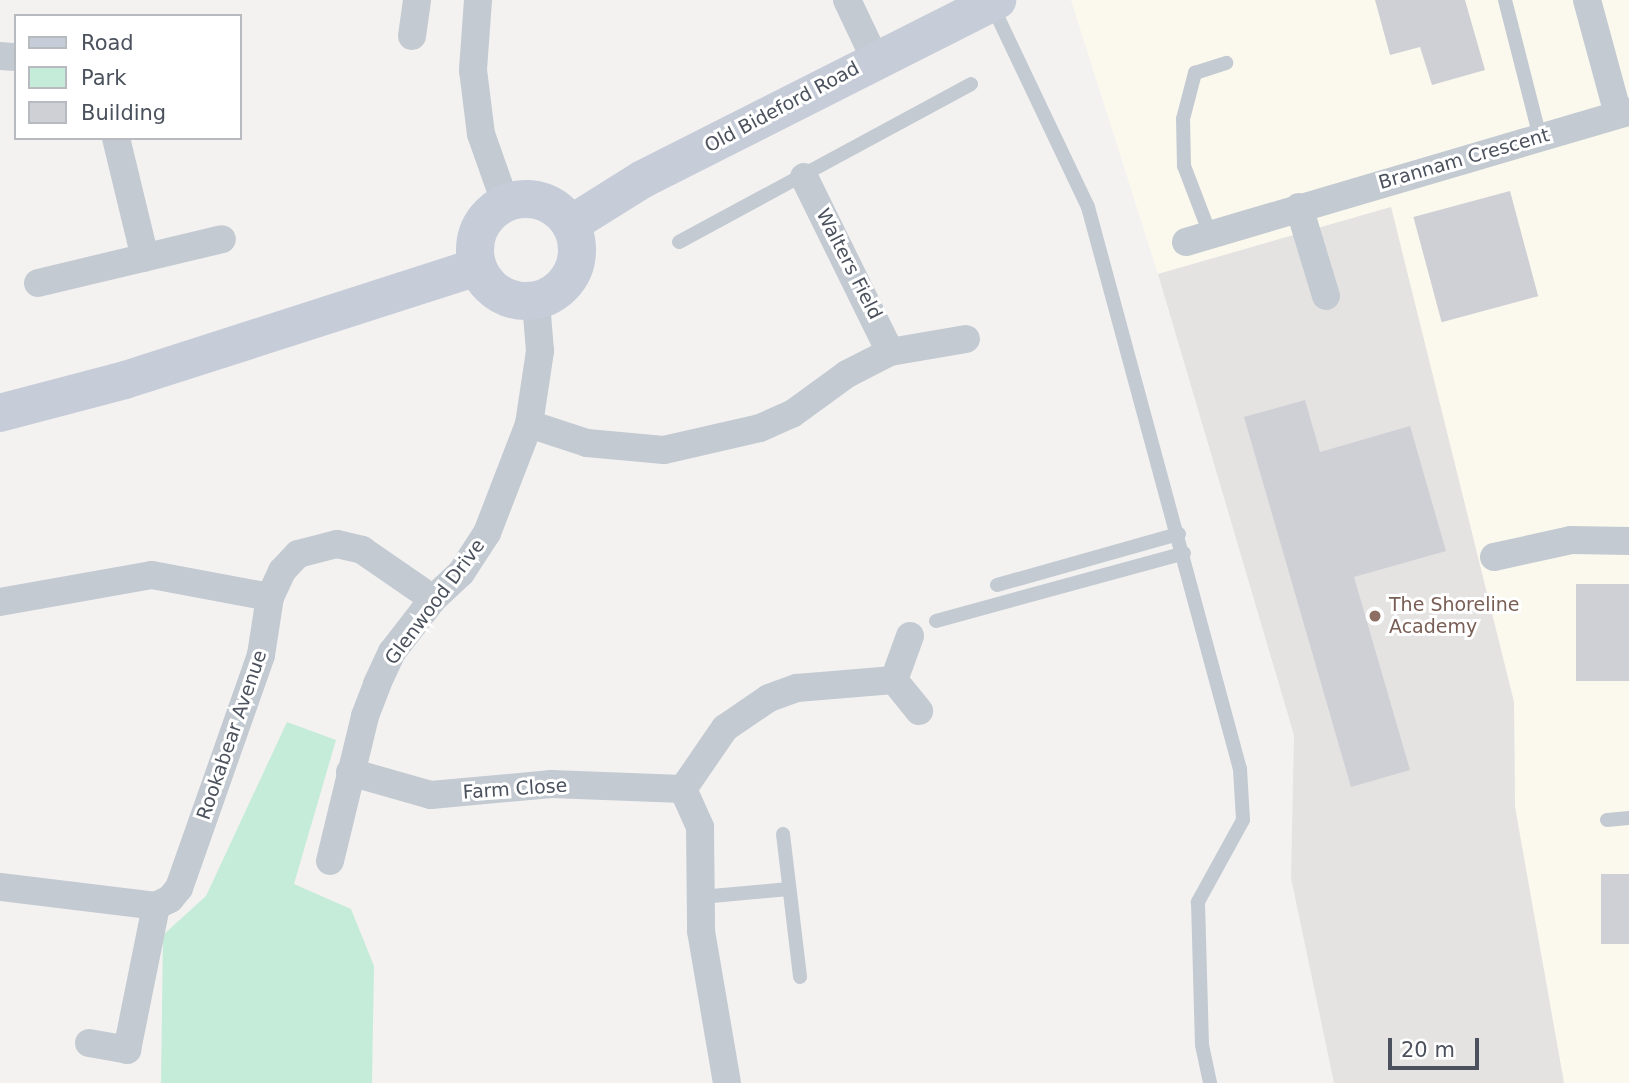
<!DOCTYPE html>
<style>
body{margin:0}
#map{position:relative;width:1629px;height:1083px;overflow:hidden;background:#f3f2f1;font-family:"DejaVu Sans",sans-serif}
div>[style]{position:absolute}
.commercial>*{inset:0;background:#fbf9ee}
.education>*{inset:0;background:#e4e3e2}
.green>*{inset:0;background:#c5ecd9}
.building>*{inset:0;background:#cfd0d5;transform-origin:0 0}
.lane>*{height:14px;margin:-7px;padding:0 7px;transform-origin:7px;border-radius:7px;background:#c3cad1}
.street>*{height:28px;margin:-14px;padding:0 14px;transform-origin:14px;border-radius:14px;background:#c3cad1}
.secondary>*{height:38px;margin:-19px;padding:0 19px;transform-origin:19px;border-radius:19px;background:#c6ccd8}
.secondary>.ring{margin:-19px;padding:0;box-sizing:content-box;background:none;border:38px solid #c6ccd8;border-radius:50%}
.dots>*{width:19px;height:19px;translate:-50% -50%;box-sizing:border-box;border:4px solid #fff;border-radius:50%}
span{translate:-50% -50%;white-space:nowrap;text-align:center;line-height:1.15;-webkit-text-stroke:6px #fff;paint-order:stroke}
.street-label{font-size:19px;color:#4b525d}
.education-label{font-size:19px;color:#785e54}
.left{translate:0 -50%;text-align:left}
.legend{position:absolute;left:14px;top:14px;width:228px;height:126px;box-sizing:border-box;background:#fff;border:2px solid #b7babe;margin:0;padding:9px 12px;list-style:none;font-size:21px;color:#4b525d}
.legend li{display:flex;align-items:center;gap:14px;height:35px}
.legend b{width:35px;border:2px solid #b7babe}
.scale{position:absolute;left:1388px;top:1038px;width:91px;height:32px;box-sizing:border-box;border:4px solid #4b525d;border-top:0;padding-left:9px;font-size:21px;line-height:24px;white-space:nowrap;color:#4b525d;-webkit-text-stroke:5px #fff;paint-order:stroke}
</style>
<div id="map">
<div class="commercial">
<i style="clip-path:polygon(1071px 0,1629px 0,1629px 1083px,1564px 1083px,1515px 807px,1514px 702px,1391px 207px,1158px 274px)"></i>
</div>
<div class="education">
<i style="clip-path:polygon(1391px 207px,1514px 702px,1515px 807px,1564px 1083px,1334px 1083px,1291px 878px,1294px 735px,1158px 274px)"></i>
</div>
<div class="green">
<i style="clip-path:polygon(287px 722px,336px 740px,294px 884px,351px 909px,374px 966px,372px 1083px,161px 1083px,163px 935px,206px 896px)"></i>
</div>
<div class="building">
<i style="clip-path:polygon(1375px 0,1465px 0,1485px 70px,1432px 85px,1420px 47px,1390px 55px)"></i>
<i style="left:1510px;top:191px;width:109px;height:100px;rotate:75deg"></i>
<i style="clip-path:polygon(1305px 400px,1320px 452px,1410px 426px,1446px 551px,1354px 577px,1410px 770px,1351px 787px,1244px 417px)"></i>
<i style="left:1576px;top:584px;width:53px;height:97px"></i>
<i style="left:1601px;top:874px;width:28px;height:70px"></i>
</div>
<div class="lane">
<i style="left:1505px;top:0;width:141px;rotate:75.7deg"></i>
<i style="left:992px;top:5px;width:224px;rotate:64.6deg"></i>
<i style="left:1088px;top:207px;width:582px;rotate:74.87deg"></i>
<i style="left:1240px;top:769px;width:51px;rotate:86.6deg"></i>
<i style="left:1243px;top:820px;width:94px;rotate:118.8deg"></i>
<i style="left:1198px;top:902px;width:143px;rotate:88.4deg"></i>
<i style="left:1202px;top:1045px;width:39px;rotate:78deg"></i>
<i style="left:1210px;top:234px;width:73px;rotate:-110.9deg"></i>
<i style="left:1184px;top:166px;width:47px;rotate:-91.2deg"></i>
<i style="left:1183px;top:119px;width:48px;rotate:-75.4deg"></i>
<i style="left:1195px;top:73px;width:33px;rotate:-18deg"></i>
<i style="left:679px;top:242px;width:332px;rotate:-28.4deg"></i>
<i style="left:997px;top:585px;width:189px;rotate:-15.7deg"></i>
<i style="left:936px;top:621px;width:257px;rotate:-15.3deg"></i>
<i style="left:1607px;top:820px;width:22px;rotate:-5deg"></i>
<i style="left:783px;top:834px;width:144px;rotate:83.2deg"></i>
<i style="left:701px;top:897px;width:88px;rotate:-5.2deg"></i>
</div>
<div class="street">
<i style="left:478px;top:0;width:70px;rotate:94.1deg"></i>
<i style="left:473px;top:70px;width:64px;rotate:82.9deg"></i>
<i style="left:481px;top:134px;width:72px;rotate:70.6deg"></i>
<i style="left:847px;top:0;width:65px;rotate:64.6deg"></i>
<i style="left:1587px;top:0;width:118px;rotate:74.8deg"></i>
<i style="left:412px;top:36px;width:36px;rotate:-82deg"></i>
<i style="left:0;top:56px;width:16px;rotate:4deg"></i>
<i style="left:116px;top:138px;width:123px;rotate:76.4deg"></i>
<i style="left:804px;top:177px;width:195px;rotate:63.8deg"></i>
<i style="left:1299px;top:207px;width:93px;rotate:73.1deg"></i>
<i style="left:1186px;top:242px;width:462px;rotate:-16.4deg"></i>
<i style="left:38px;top:283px;width:189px;rotate:-13.4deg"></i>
<i style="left:529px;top:424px;width:61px;rotate:18.1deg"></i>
<i style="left:587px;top:443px;width:77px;rotate:5.2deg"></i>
<i style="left:664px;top:450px;width:98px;rotate:-12.9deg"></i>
<i style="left:760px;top:428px;width:35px;rotate:-24deg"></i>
<i style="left:792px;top:414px;width:68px;rotate:-36deg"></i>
<i style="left:847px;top:374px;width:48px;rotate:-27.1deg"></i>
<i style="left:890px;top:352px;width:77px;rotate:-9.7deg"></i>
<i style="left:1494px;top:557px;width:79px;rotate:-12.4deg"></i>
<i style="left:1571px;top:540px;width:58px;rotate:1deg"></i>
<i style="left:0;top:602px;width:154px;rotate:-10.1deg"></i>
<i style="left:152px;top:575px;width:120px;rotate:10.6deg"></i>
<i style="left:910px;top:636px;width:47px;rotate:110deg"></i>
<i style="left:894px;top:680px;width:40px;rotate:51deg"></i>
<i style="left:350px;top:772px;width:84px;rotate:15.9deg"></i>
<i style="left:431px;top:795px;width:121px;rotate:-5.2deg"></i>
<i style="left:551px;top:784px;width:132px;rotate:2.2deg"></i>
<i style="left:683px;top:789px;width:74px;rotate:-55.5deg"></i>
<i style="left:725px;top:728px;width:53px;rotate:-34.3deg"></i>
<i style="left:769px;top:698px;width:30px;rotate:-20deg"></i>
<i style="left:797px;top:688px;width:97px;rotate:-4.7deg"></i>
<i style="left:683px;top:789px;width:42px;rotate:65.9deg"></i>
<i style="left:700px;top:827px;width:104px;rotate:89.4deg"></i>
<i style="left:701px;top:931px;width:154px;rotate:80.3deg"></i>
<i style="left:330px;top:861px;width:149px;rotate:-76.4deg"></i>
<i style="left:365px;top:716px;width:34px;rotate:-69deg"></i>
<i style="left:377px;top:684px;width:35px;rotate:-65deg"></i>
<i style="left:392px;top:652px;width:67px;rotate:-52.3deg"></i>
<i style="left:433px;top:599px;width:38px;rotate:-43deg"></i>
<i style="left:461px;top:573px;width:48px;rotate:-57deg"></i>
<i style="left:487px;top:533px;width:117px;rotate:-68.9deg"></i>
<i style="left:529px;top:424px;width:74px;rotate:-81.4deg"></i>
<i style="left:540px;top:351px;width:49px;rotate:-94.7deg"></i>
<i style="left:0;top:887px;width:157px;rotate:6.9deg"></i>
<i style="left:156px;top:906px;width:16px;rotate:-27deg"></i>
<i style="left:170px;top:899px;width:14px;rotate:-51deg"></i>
<i style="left:179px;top:888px;width:247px;rotate:-70.6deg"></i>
<i style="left:261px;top:655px;width:59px;rotate:-81.2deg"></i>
<i style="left:270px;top:597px;width:29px;rotate:-65deg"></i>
<i style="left:282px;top:571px;width:23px;rotate:-47deg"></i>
<i style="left:298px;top:554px;width:40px;rotate:-14.4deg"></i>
<i style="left:337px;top:544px;width:26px;rotate:13deg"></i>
<i style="left:362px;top:550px;width:86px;rotate:34.6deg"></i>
<i style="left:89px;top:1043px;width:39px;rotate:10deg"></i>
<i style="left:127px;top:1050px;width:147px;rotate:-78.6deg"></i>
</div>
<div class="secondary">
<i class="ring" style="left:475px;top:199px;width:64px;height:64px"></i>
<i style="left:571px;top:224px;width:85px;rotate:-32deg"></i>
<i style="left:643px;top:179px;width:397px;rotate:-26.8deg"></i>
<i style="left:0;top:413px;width:129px;rotate:-14.8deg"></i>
<i style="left:125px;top:380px;width:370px;rotate:-17.8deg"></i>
</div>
<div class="dots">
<i style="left:1375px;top:616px;background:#8d6e63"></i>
</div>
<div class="street-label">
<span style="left:782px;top:107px;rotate:-28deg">Old Bideford Road</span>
<span style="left:1464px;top:159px;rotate:-16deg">Brannam Crescent</span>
<span style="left:849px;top:264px;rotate:63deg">Walters Field</span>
<span style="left:435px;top:602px;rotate:-53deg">Glenwood Drive</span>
<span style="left:232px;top:735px;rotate:-71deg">Rookabear Avenue</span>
<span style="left:515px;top:789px;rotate:-4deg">Farm Close</span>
</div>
<div class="education-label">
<span class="left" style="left:1389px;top:616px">The Shoreline<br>Academy</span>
</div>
<ul class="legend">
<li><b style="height:9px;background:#c6ccd8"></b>Road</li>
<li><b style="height:19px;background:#c5ecd9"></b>Park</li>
<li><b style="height:19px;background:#cfd0d5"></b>Building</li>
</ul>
<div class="scale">20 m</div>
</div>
